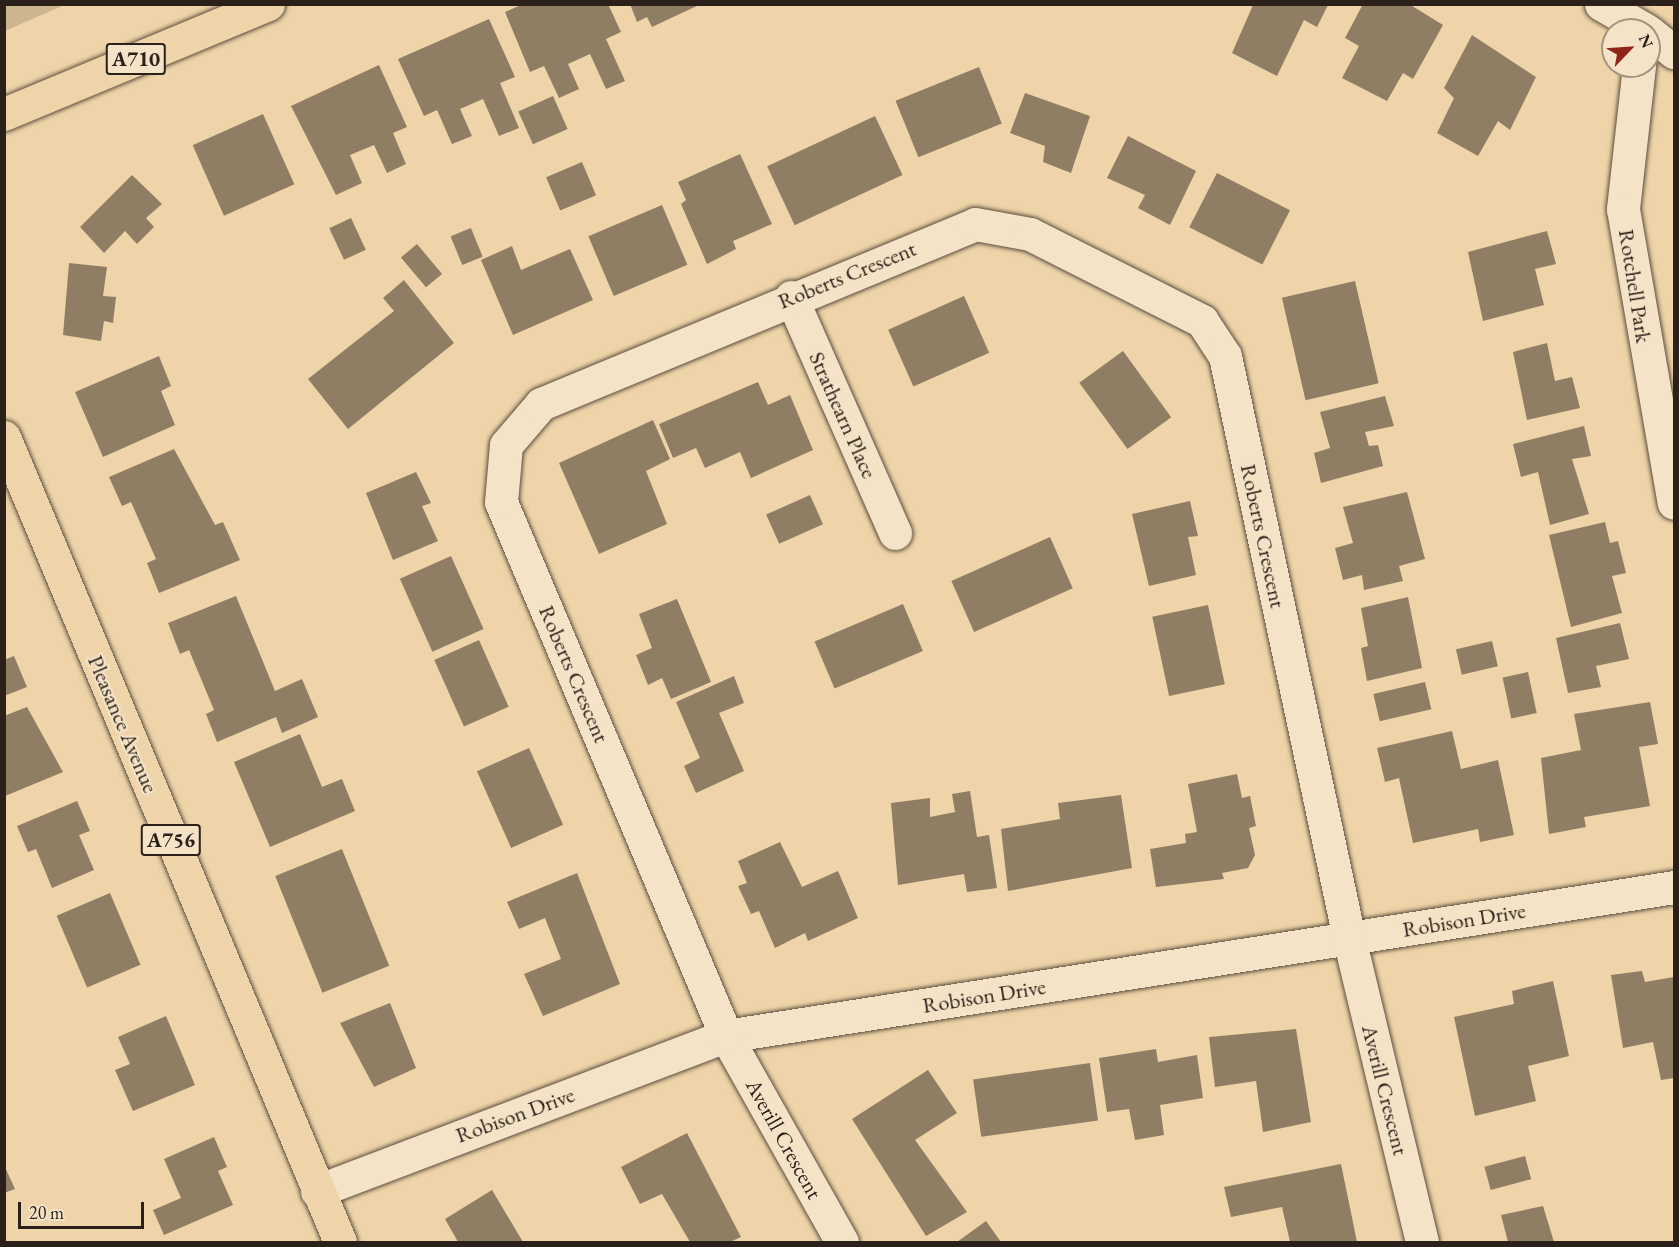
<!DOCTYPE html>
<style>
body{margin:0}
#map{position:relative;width:1679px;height:1247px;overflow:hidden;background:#eed4a8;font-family:"EB Garamond",serif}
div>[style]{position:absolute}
.green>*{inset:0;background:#cdb590}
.building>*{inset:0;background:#907e64;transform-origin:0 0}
.roads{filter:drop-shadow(0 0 2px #5c4d3e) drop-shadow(0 0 2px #5c4d3e)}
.street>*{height:33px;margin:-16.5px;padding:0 16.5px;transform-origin:16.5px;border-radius:16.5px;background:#f4e3c6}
.primary>*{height:33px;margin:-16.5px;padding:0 16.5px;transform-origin:16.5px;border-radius:16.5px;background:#eed4a8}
span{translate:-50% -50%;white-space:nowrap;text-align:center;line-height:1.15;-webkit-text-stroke:4.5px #f4e3c6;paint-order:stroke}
.shield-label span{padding:2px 4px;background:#f4e3c6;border:2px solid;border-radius:4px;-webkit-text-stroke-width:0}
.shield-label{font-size:21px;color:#2b201a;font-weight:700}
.street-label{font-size:22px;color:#2b201a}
.frame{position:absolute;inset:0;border:6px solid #2b201a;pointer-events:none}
.north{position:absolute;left:1601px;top:18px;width:60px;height:60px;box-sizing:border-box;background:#f4e3c6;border:2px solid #a49581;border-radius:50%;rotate:65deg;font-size:16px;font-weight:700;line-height:24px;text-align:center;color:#2b201a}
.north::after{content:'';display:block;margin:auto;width:21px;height:27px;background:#8f2418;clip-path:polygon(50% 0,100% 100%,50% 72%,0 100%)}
.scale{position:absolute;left:18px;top:1202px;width:126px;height:27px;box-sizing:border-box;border:3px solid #2b201a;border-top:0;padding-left:8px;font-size:18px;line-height:21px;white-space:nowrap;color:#2b201a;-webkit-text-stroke:4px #f4e3c6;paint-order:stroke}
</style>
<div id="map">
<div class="green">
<i style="clip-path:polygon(5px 4px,64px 4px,64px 5px,5px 31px)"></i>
</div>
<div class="building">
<i style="clip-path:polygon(523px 4px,608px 4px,621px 32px,606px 39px,625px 81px,606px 89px,590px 54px,568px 64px,579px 89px,559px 98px,544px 66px,530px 72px,505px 12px)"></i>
<i style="clip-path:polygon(630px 4px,701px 4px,652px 27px,647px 17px,637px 22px)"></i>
<i style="clip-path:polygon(1363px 4px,1409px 4px,1443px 25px,1413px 79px,1403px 73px,1387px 101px,1342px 78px,1359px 46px,1345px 38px)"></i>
<i style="clip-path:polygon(1253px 5px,1328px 5px,1317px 27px,1304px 20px,1277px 76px,1232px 53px)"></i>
<i style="clip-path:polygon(489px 19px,515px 77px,500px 83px,519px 128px,499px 136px,483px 99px,460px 109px,472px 136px,452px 144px,437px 110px,424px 116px,398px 59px)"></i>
<i style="clip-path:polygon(1472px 35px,1536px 77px,1510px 130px,1498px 121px,1478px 156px,1437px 133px,1454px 98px,1444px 88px)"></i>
<i style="clip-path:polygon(379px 65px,407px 127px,393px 133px,406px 164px,387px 173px,374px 145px,350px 155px,362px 183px,336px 195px,291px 106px)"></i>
<i style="left:979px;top:67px;width:61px;height:90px;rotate:68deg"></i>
<i style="clip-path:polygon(1025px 93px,1090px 116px,1071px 173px,1043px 162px,1045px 146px,1010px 133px)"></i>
<i style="left:553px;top:96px;width:36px;height:38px;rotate:66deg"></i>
<i style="left:263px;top:114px;width:77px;height:77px;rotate:66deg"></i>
<i style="left:875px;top:116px;width:65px;height:119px;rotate:65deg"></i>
<i style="clip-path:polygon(1128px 136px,1196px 171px,1170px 225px,1138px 208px,1145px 195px,1107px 178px)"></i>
<i style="clip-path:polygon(740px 154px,772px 224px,733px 241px,736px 249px,707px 264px,681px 204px,686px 200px,678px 182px)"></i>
<i style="left:582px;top:162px;width:36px;height:39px;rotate:67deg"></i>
<i style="left:1217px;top:173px;width:82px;height:61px;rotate:27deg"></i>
<i style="clip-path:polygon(132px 175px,162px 204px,146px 218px,154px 227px,137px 244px,125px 231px,104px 253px,80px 227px)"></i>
<i style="left:662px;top:205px;width:65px;height:80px;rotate:67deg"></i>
<i style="left:351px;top:218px;width:35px;height:24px;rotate:65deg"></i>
<i style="left:471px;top:228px;width:31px;height:22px;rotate:68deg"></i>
<i style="clip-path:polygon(1547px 231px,1556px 264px,1535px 269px,1544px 305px,1483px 321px,1468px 252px)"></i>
<i style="left:417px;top:244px;width:39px;height:21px;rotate:50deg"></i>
<i style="clip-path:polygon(512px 246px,521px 270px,570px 249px,593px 300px,513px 335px,481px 260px)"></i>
<i style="clip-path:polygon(69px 263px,107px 267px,103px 296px,116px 297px,113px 323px,104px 321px,101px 341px,63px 335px)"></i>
<i style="clip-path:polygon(404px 280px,454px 343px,348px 429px,308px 379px,394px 311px,383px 298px)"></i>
<i style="left:1355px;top:281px;width:105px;height:75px;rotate:77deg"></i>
<i style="left:964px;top:296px;width:62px;height:83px;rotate:66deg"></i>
<i style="clip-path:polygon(1547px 343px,1555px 381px,1572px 377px,1580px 408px,1527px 420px,1513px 352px)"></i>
<i style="left:1123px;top:351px;width:82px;height:54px;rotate:54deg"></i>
<i style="clip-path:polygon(159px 356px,171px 386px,161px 391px,175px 425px,103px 457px,75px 392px)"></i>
<i style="clip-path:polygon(758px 382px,768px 405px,790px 395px,813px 450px,751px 478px,740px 452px,705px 468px,696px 448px,673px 458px,659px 424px)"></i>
<i style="clip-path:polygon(1385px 396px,1394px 426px,1365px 432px,1369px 446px,1378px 445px,1383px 466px,1321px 483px,1314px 453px,1330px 448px,1320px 412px)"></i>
<i style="clip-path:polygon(653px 420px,670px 459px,646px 471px,667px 524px,599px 554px,559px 463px)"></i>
<i style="clip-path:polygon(1584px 426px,1591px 456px,1572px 459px,1589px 514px,1550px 525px,1538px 472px,1521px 477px,1513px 444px)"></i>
<i style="clip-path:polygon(174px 449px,215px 525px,223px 522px,240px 560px,159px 593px,147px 563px,156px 559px,131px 502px,122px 506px,109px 477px)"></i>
<i style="clip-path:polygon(416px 472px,431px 503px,422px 506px,438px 541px,393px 560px,366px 493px)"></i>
<i style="clip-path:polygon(1407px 492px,1425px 559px,1399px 566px,1403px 581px,1364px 590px,1362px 575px,1343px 580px,1335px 548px,1353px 543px,1343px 507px)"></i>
<i style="left:810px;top:495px;width:32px;height:48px;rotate:66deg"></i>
<i style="clip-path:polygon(1190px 501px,1198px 536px,1188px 537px,1196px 575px,1149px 586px,1132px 514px)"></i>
<i style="clip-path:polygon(1605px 522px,1610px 543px,1618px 541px,1626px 573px,1612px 576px,1622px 613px,1571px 627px,1549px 535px)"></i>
<i style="left:1050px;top:537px;width:56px;height:108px;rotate:66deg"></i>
<i style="left:451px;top:556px;width:80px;height:56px;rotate:66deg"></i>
<i style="clip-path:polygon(236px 596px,275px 691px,302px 679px,318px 717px,282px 733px,276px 717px,217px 742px,206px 714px,214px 710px,189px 650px,180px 654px,168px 623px)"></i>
<i style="clip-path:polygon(1408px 597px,1422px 668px,1367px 681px,1361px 648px,1368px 646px,1361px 608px)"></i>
<i style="clip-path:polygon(677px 599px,711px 682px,671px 699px,662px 678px,648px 685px,636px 655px,652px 648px,639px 614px)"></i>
<i style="left:903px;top:604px;width:51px;height:96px;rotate:67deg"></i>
<i style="left:1208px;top:605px;width:81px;height:57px;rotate:78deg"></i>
<i style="clip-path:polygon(1620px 623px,1629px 659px,1596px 666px,1601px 687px,1568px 693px,1556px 638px)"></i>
<i style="left:479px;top:640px;width:73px;height:49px;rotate:66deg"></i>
<i style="left:1492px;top:641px;width:26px;height:37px;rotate:77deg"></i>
<i style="clip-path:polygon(14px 656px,27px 687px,4px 696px,4px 660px)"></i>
<i style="left:1528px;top:672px;width:42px;height:26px;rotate:78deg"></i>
<i style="clip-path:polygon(734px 676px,744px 703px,719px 713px,744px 771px,696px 793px,684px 766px,700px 758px,676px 702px)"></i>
<i style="left:1425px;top:682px;width:28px;height:53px;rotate:77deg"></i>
<i style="clip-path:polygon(1650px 702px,1658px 744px,1639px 747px,1650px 806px,1584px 817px,1586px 827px,1549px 834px,1541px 758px,1581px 750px,1574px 714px)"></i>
<i style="clip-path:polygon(27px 707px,63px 772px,5px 796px,4px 716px)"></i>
<i style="clip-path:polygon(1452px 731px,1461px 769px,1498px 760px,1514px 835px,1480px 842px,1478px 829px,1413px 843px,1399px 778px,1385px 782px,1377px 748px)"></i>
<i style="clip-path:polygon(300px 734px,322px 787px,342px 779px,355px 811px,270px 847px,234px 762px)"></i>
<i style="left:529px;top:748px;width:84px;height:57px;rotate:66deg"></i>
<i style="clip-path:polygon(1237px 774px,1242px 798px,1250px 796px,1256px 826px,1249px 828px,1255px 855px,1248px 868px,1222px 873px,1224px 879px,1156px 887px,1150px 849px,1186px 843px,1185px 834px,1197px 832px,1188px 784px)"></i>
<i style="clip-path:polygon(970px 791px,977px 837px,989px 835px,997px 888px,967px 892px,964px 874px,898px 885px,891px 803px,930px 798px,930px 817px,955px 812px,952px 794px)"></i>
<i style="clip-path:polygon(1121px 795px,1132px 868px,1008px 891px,1001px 829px,1060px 819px,1058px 803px)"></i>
<i style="clip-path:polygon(77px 801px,90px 831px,79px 835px,94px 870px,52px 888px,36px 849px,28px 852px,17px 826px)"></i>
<i style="clip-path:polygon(780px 842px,802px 887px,838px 871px,858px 918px,808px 941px,805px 933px,775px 948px,759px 911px,751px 914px,738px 886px,747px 883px,738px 861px)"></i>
<i style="left:342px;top:849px;width:126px;height:72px;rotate:68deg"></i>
<i style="clip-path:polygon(577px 873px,620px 984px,543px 1016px,524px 974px,561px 959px,545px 918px,519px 929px,507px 902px)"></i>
<i style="left:110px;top:893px;width:78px;height:58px;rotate:67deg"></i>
<i style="clip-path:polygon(1642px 971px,1645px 982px,1674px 977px,1674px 1078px,1661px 1080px,1653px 1042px,1623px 1048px,1611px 975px)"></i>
<i style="clip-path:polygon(1553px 981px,1569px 1056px,1528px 1066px,1536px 1101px,1475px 1116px,1454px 1017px,1514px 1004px,1512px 991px)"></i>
<i style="clip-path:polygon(390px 1003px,416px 1068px,374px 1087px,340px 1023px)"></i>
<i style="clip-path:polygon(166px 1016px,195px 1085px,133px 1111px,115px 1070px,130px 1064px,118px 1037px)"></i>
<i style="clip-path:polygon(1296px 1029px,1311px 1122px,1263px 1132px,1256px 1081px,1215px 1087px,1209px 1037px)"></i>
<i style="clip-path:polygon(1156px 1049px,1158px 1062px,1197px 1055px,1203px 1098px,1160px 1105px,1164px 1135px,1135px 1140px,1129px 1109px,1107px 1112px,1099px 1058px)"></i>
<i style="left:1090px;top:1063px;width:58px;height:118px;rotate:82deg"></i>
<i style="clip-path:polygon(928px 1070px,957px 1113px,915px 1140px,967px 1212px,926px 1236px,852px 1119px)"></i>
<i style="clip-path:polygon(687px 1133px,741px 1237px,730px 1242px,690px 1242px,662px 1194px,640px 1204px,621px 1167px)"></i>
<i style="clip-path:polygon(214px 1137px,227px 1167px,218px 1171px,233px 1205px,164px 1235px,153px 1210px,181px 1198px,164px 1159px)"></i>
<i style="left:1525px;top:1156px;width:24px;height:42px;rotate:75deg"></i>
<i style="clip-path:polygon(1341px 1164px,1357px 1242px,1290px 1242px,1282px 1207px,1231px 1217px,1224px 1187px)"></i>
<i style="clip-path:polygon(4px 1165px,15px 1189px,4px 1193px)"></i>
<i style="clip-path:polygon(492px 1190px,523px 1242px,458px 1242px,445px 1219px)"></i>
<i style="clip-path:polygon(1543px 1206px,1554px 1242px,1508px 1242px,1501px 1215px)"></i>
<i style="clip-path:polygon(986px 1221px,1001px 1242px,957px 1242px)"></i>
</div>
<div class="roads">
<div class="street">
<i style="left:1601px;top:4px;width:52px;rotate:30deg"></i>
<i style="left:1649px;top:32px;width:32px;rotate:39deg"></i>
<i style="left:1639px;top:66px;width:144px;rotate:96.4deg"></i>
<i style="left:1623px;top:209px;width:298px;rotate:80.2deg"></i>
<i style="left:791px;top:297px;width:258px;rotate:66.2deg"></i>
<i style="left:317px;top:1191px;width:437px;rotate:-20.8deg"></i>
<i style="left:726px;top:1036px;width:960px;rotate:-8.93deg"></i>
<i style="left:842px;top:1242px;width:236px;rotate:-119.4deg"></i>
<i style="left:726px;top:1036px;width:579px;rotate:-112.85deg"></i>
<i style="left:501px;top:502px;width:57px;rotate:-85deg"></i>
<i style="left:506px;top:445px;width:54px;rotate:-49.5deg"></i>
<i style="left:541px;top:404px;width:470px;rotate:-22.5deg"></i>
<i style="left:975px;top:224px;width:56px;rotate:10.3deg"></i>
<i style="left:1030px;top:234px;width:193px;rotate:26.8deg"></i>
<i style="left:1202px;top:321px;width:42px;rotate:56.7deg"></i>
<i style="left:1225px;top:356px;width:595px;rotate:77.97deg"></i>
<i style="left:1349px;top:938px;width:313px;rotate:76.5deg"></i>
</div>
<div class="primary">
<i style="left:4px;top:114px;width:286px;rotate:-22.6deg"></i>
<i style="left:4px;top:437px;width:872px;rotate:67.34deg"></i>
</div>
</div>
<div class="shield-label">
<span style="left:136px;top:59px">A710</span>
<span style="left:171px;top:840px">A756</span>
</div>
<div class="street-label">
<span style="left:847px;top:275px;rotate:-22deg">Roberts Crescent</span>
<span style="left:1635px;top:286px;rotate:81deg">Rotchell Park</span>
<span style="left:843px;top:415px;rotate:66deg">Strathearn Place</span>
<span style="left:1263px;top:536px;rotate:78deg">Roberts Crescent</span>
<span style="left:574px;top:674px;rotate:67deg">Roberts Crescent</span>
<span style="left:123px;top:724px;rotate:67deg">Pleasance Avenue</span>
<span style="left:1464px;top:920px;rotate:-9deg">Robison Drive</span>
<span style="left:984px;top:996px;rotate:-9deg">Robison Drive</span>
<span style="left:1385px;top:1090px;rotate:76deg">Averill Crescent</span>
<span style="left:515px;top:1115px;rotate:-20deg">Robison Drive</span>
<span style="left:784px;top:1139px;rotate:61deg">Averill Crescent</span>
</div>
<div class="frame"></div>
<div class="north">N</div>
<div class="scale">20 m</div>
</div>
